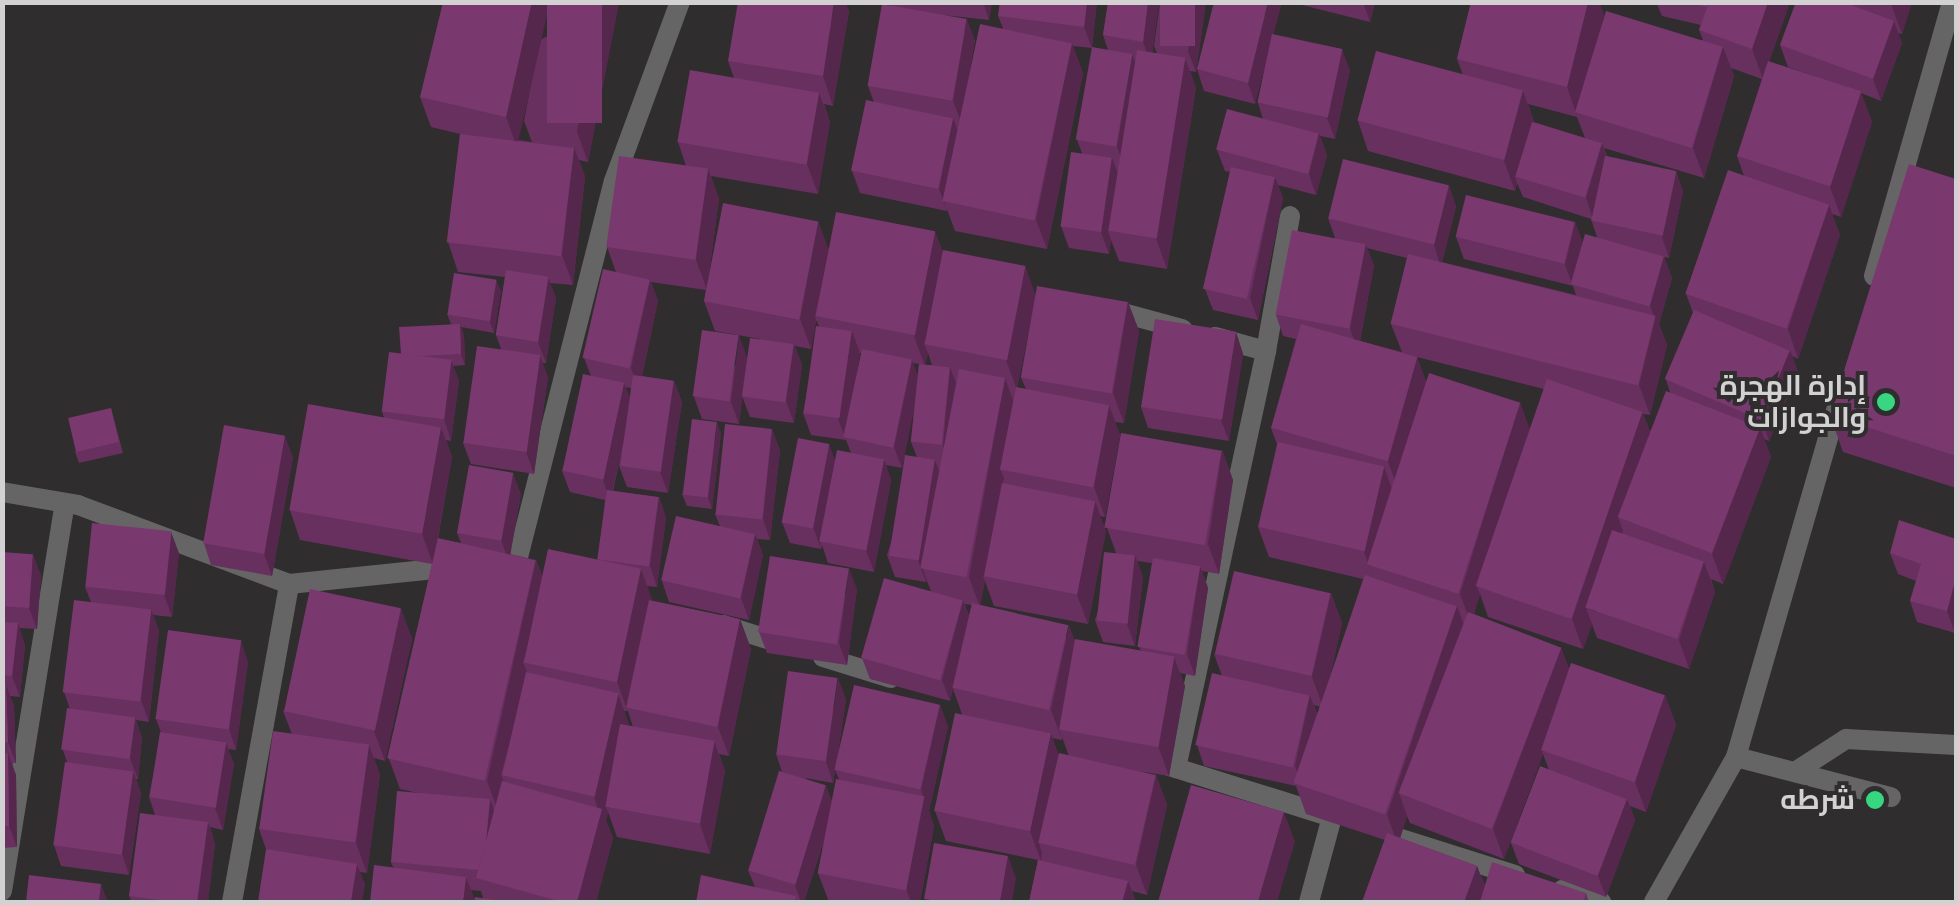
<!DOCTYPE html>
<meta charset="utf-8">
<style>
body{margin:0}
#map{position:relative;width:1959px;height:905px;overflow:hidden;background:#2f2d2e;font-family:Signika,Cairo,sans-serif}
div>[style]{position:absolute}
.minor>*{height:20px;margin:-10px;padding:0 10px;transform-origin:10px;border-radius:10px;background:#666566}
.tertiary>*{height:20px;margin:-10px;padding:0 10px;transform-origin:10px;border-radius:10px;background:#666566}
.wall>*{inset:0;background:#68305f}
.shaded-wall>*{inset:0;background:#55274d}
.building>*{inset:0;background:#79386e;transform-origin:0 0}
.dots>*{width:28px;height:28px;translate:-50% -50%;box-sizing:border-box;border:5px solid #2f2d2e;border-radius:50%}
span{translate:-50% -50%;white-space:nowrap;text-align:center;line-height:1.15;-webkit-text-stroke:8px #2f2d2e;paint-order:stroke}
.poi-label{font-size:28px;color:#d3d2d3;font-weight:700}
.right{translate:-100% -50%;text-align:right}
.frame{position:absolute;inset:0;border:5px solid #d3d2d3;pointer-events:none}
</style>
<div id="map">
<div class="minor">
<i style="left:1108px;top:309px;width:77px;rotate:15.1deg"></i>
<i style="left:1215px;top:337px;width:53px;rotate:15.4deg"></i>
<i style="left:2px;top:492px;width:77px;rotate:9.7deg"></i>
<i style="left:78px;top:505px;width:225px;rotate:20.5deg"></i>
<i style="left:289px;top:584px;width:166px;rotate:-5.9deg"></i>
<i style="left:517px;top:561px;width:392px;rotate:-75.7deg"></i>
<i style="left:614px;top:181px;width:191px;rotate:-69.8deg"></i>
<i style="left:723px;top:625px;width:66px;rotate:17.6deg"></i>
<i style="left:823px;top:657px;width:71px;rotate:17.2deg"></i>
<i style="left:1736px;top:757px;width:160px;rotate:14.5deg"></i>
<i style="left:1147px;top:759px;width:191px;rotate:17.4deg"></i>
<i style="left:1176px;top:768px;width:427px;rotate:-77.8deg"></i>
<i style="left:1266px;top:351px;width:137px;rotate:-79.9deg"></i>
<i style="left:1795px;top:772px;width:61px;rotate:-32.9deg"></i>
<i style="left:1846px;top:739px;width:110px;rotate:3.1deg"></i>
<i style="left:1395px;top:837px;width:126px;rotate:17.6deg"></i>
<i style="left:1562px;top:890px;width:41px;rotate:17.1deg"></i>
<i style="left:2px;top:891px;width:393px;rotate:-80.8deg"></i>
<i style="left:232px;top:902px;width:323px;rotate:-79.8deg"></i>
<i style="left:1309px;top:902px;width:88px;rotate:-74.9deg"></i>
</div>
<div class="tertiary">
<i style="left:1874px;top:276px;width:285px;rotate:-74.1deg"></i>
<i style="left:1654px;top:902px;width:167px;rotate:-60.5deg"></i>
<i style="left:1736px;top:757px;width:376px;rotate:-73.9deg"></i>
</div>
<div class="wall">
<i style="clip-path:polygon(evenodd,619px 2px,588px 162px,579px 160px,585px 177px,573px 285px,550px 283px,556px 298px,546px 363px,542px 363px,548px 377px,534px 474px,471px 464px,463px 443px,501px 349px,496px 335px,505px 277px,458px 272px,448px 242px,460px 134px,431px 127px,420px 97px,619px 2px,531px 84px,524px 121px,532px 142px,518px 140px,531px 84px)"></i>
<i style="clip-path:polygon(890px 2px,992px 2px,989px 20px,943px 15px,975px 40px,966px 91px,1003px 28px,998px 16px,1097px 2px,1092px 48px,1073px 46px,1083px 73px,1047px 249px,955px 231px,947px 209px,947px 211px,860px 193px,852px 171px,874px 102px,868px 86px,891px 5px)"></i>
<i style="clip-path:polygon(1108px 2px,1159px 2px,1152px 53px,1157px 53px,1154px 46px,1160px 2px,1206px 2px,1196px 72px,1190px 71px,1196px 88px,1167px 269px,1119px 261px,1111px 240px,1109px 254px,1069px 248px,1061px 226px,1082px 153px,1077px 140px,1108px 50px,1103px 35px)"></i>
<i style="clip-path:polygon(1282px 2px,1273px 34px,1350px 70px,1335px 139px,1320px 136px,1327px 155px,1316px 195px,1278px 185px,1283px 198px,1258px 320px,1213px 310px,1205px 289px,1230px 172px,1225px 171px,1217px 150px,1263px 119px,1258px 103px,1266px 61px,1255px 104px,1204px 91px,1197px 69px)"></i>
<i style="clip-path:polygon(1301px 2px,1375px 2px,1370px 22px,1302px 5px)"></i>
<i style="clip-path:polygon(evenodd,1471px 2px,1599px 2px,1604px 15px,1596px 44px,1703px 40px,1699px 30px,1701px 25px,1662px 16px,1656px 2px,1790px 2px,1769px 62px,1825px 80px,1788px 67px,1780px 45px,1796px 2px,1912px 2px,1902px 34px,1898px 33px,1902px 43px,1881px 101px,1861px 93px,1872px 122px,1841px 217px,1832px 214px,1840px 235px,1798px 359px,1792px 356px,1798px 372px,1769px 441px,1764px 439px,1771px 457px,1723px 584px,1711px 579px,1715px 592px,1689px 669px,1597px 638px,1592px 624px,1583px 649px,1488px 617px,1480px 594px,1474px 614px,1561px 648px,1569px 669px,1665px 695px,1676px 725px,1646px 812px,1630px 806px,1635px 820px,1606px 897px,1519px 864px,1511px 843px,1549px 770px,1543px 754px,1504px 859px,1410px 823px,1407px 816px,1400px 838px,1477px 866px,1485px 886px,1586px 893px,1589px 902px,1362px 902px,1385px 840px,1306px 814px,1296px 786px,1204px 766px,1197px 745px,1222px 676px,1214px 654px,1331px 593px,1342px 623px,1328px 686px,1363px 579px,1269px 557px,1258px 527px,1277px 444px,1271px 428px,1296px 339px,1283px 336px,1276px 315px,1335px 238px,1328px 218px,1449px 186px,1456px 207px,1442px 262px,1576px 295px,1573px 286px,1464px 259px,1456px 237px,1575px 222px,1583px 244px,1597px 237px,1591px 219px,1523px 197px,1517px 183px,1515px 191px,1368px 151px,1358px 121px,1463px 75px,1457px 59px,1471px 2px,1731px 68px,1762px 79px,1737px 156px,1744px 176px,1686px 294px,1693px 313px,1666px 380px,1670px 392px,1650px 432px,1643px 414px,1650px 415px,1667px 345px,1659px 324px,1672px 278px,1664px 257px,1669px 258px,1683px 192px,1676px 171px,1607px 156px,1604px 148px,1704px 178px,1734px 76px,1731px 68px,1471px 2px,1528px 104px,1577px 117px,1585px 138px,1534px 122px,1528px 104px,1471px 2px,1367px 248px,1407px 258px,1391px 324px,1402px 352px,1360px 341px,1374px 266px,1367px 248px,1471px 2px,1417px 357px,1544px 389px,1530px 430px,1426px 382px,1417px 357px,1471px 2px,1314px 705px,1321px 707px,1318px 716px,1314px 705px)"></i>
<i style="clip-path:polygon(evenodd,849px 11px,833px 106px,824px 104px,830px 122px,818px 194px,711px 176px,719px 199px,708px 281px,818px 221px,828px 249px,935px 232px,943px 253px,1025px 266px,1035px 295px,1128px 302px,1139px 331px,1124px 423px,1115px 422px,1120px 435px,1105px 517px,1100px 516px,1106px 531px,1088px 624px,994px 606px,985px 581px,980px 605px,1075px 640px,1141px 651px,1139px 647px,1152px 563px,1137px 561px,1143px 577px,1135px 646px,1103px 642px,1095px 620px,1116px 553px,1107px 528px,1222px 450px,1233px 480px,1219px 574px,1202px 571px,1208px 588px,1195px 676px,1180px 673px,1185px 686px,1169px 776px,1138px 771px,1156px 775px,1167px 805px,1147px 895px,1132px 891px,1136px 902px,1029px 902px,1038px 860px,946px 841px,935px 811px,962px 714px,953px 689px,950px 701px,870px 679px,862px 658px,931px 591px,926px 579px,926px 582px,895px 577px,887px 555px,917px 457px,911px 442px,915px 403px,902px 468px,886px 465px,891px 481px,874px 572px,828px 563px,822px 545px,821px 549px,790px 543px,782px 522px,835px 461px,851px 453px,846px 440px,811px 435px,803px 413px,819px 326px,816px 320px,811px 349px,795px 346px,802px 365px,794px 423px,750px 417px,742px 396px,760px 339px,715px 331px,704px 301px,706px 290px,651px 282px,658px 301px,642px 376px,674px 381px,682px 402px,668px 493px,627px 487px,619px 466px,622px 449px,613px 491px,659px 497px,666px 518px,657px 587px,647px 586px,651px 601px,740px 619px,751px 649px,729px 756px,719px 754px,725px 771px,710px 854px,617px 837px,608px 812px,606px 820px,613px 838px,596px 902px,474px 902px,483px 898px,481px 891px,471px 890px,474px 898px,473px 902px,393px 867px,391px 862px,418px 793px,400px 789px,389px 759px,432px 564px,300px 540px,290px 510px,384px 417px,382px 412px,401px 354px,451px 324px,447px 314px,496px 280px,501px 291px,494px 333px,461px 327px,464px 335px,465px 365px,453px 366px,459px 381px,451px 441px,446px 440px,452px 457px,438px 539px,461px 543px,457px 533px,521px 494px,510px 554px,536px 560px,542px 576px,598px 560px,605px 500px,570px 492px,562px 471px,591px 376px,584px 358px,616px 272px,607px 247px,686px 166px,678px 142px,734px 78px,728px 61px,849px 11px,1033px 309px,1021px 378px,1026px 389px,1017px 388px,1033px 309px,849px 11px,860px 353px,862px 353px,852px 399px,860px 353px,849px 11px,928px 353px,932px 365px,925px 365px,928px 353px,849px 11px,913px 363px,919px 364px,918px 376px,913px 363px,849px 11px,625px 387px,631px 388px,630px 398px,625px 387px,849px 11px,965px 604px,972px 605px,969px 616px,965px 604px,849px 11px,624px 711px,628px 711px,633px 727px,629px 726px,624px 711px,849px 11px,1062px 737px,1069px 756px,1059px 756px,1052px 738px,1062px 740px,1062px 737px)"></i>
<i style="clip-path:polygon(1956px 179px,1956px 488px,1843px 452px,1830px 415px)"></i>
<i style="clip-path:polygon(1236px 332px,1243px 354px,1229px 441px,1148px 428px,1141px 407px)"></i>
<i style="clip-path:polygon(747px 357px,739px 424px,702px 419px,694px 397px)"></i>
<i style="clip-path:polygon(111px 408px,123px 453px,79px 463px,75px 452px)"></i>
<i style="clip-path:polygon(772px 429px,780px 451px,770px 540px,757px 539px,763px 555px,749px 620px,669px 602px,662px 581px,720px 526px,715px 514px)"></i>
<i style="clip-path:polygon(721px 433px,712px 509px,687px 506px,682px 494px)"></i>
<i style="clip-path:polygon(293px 457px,272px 576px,211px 565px,204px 543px)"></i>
<i style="clip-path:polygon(1956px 539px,1955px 633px,1917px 622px,1910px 601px,1916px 581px,1898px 574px,1890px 553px)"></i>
<i style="clip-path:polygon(2px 552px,41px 575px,37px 629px,19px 628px,25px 645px,20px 697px,10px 696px,14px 706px,16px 763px,11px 763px,16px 775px,17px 847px,2px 848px)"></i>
<i style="clip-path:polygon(179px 553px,172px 617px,153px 615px,159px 630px,149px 722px,136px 720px,142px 738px,138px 779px,136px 779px,141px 793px,129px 875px,61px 866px,54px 845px,67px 762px,63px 750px,70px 709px,64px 692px,91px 602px,85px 587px)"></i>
<i style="clip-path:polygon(857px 589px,847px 665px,767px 653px,759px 632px)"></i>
<i style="clip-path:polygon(401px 609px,412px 639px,385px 761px,374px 758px,380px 775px,367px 873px,360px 872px,365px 885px,266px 849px,259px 829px,292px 734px,283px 711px)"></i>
<i style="clip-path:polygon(248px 662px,236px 750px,228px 749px,234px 764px,223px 830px,210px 827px,215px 844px,208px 902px,132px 902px,129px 896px,155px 815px,149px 797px,161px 732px,156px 719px)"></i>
<i style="clip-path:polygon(evenodd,846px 699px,836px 767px,940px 705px,948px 727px,929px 811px,934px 826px,920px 902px,829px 902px,818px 873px,826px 834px,804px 902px,696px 902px,755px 887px,748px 870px,782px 772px,776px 754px,846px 699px,835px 770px,839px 779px,832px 800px,805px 778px,833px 783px,835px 770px)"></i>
</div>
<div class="shaded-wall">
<i style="clip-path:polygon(532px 2px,550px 2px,517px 147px,506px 117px)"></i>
<i style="clip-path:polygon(602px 2px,619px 2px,588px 162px,577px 132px)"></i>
<i style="clip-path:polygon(834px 2px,846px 2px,849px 11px,833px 106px,823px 76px)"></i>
<i style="clip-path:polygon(983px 2px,992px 2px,989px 20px)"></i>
<i style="clip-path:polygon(1087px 2px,1097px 2px,1092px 48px,1084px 27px)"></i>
<i style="clip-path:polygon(1148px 2px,1159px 2px,1151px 63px,1143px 42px)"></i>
<i style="clip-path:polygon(1195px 2px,1206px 2px,1196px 72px,1188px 51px)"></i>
<i style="clip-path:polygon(1268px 2px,1282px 2px,1255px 104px,1248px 83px)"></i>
<i style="clip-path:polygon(1363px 2px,1375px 2px,1370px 22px)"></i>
<i style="clip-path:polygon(1588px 2px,1599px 2px,1604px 15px,1579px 113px,1576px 113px,1567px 87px)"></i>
<i style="clip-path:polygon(1768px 2px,1790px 2px,1763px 79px,1752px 49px)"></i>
<i style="clip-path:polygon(1892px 2px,1912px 2px,1902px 34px,1891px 4px)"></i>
<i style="clip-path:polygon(967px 19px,975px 40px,961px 122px,953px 101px)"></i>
<i style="clip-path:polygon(1894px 21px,1902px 43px,1881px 101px,1873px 79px)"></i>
<i style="clip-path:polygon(1072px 43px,1083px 73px,1047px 249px,1036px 220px)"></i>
<i style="clip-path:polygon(1723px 47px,1734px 76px,1704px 178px,1693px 148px)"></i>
<i style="clip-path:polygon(1342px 49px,1350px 70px,1335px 139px,1327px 118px)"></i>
<i style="clip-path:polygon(1132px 54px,1140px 75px,1125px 168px,1117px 147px)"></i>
<i style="clip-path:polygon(1185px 58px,1196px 88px,1167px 269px,1156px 239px)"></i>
<i style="clip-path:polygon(1523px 91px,1534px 121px,1519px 177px,1515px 176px,1517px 183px,1515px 191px,1504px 161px)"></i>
<i style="clip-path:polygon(1861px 92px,1872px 122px,1841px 217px,1830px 187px)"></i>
<i style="clip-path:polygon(819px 93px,830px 122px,818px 194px,807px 164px)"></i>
<i style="clip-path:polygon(953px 118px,961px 139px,944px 201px,947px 211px,939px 189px)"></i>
<i style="clip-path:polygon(1319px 133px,1327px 155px,1316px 195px,1309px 174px)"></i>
<i style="clip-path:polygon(1602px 144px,1610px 165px,1593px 219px,1586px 198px)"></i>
<i style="clip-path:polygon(574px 147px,585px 177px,573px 285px,562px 255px)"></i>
<i style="clip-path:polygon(1112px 158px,1120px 179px,1108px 231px,1111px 240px,1109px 254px,1101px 232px)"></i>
<i style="clip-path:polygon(708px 169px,719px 199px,707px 290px,696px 260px)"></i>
<i style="clip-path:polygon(1676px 171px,1683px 192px,1669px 258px,1662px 237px)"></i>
<i style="clip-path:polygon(1275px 177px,1283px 198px,1258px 320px,1250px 298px)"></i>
<i style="clip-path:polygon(1449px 186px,1456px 207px,1441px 267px,1434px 245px)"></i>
<i style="clip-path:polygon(1829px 205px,1840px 235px,1798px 359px,1788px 329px)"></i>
<i style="clip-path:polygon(818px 221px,829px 251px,815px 316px,816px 320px,811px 349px,800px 319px)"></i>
<i style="clip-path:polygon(1575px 222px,1583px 244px,1573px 286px,1565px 265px)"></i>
<i style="clip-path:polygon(935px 232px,946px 262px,924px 344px,928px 353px,925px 366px,914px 336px)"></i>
<i style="clip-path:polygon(1366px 244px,1374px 266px,1358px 350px,1350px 329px)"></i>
<i style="clip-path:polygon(1664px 256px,1672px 278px,1659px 324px,1667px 345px,1650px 415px,1639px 385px,1655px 319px,1650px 306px)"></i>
<i style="clip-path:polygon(1025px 266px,1036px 296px,1017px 390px,1006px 360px)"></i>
<i style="clip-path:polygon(548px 277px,556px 298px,546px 363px,538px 342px)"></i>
<i style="clip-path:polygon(496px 280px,501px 291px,494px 333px,490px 322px)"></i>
<i style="clip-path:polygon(650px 280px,658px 301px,639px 390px,631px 368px)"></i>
<i style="clip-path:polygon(1128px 302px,1139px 331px,1124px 423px,1113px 393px)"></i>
<i style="clip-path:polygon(460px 324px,464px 335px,465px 365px,461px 354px)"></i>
<i style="clip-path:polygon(852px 331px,860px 353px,847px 437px,845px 437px,838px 419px)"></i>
<i style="clip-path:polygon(1236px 332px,1243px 354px,1229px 441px,1221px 420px)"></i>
<i style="clip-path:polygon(739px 335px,747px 357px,739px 424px,731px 402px)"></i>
<i style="clip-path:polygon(794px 344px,802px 365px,794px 423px,786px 401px)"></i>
<i style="clip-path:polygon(1790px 350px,1798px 372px,1769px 441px,1762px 419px)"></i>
<i style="clip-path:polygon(540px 355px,548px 377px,534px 474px,526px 452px)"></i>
<i style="clip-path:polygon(1417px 357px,1428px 387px,1399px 491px,1388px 462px)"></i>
<i style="clip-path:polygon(451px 360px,459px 381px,451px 441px,444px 419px)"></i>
<i style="clip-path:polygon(912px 360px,920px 381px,902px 468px,894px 447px)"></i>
<i style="clip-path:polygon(950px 367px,958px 388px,950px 466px,943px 445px)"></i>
<i style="clip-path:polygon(1005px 378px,1016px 408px,1000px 469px,1004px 478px,986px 576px,983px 576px,985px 581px,980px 607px,969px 577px)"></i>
<i style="clip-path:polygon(674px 381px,682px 402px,668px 493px,660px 472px)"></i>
<i style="clip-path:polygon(624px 383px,632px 404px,610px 501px,603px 480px)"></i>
<i style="clip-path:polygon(1520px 402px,1531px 432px,1477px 587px,1480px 594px,1471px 624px,1460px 594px)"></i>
<i style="clip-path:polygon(1109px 405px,1120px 435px,1105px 517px,1094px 487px)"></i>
<i style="clip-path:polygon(1642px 412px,1653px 441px,1618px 517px,1623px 531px,1596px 612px,1586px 608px,1592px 624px,1583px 649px,1572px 619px)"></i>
<i style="clip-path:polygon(717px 422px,721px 433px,712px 509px,708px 498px)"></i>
<i style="clip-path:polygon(441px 427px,452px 457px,433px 564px,422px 534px)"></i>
<i style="clip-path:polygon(1760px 427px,1771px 457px,1723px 584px,1712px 554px)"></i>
<i style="clip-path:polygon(772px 429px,780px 451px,770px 540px,763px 519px)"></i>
<i style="clip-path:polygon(285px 436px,293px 457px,272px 576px,264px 554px)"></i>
<i style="clip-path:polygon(829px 444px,837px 465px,820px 541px,821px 549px,813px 527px)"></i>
<i style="clip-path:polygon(1222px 450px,1233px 480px,1219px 574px,1208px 544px)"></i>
<i style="clip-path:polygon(884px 459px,891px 481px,874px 572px,866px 550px)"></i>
<i style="clip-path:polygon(935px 460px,943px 481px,923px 569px,926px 579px,926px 582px,918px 561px)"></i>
<i style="clip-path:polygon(1384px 467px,1395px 497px,1369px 565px,1375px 582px,1364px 552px)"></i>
<i style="clip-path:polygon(513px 473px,521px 494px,509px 562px,501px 540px)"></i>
<i style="clip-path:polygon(659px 497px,666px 518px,657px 587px,650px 566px)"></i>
<i style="clip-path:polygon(1095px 501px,1106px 531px,1088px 624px,1077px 595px)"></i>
<i style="clip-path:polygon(171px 532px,179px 553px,172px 617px,164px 595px)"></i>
<i style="clip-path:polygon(755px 534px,763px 555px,749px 620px,741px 598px)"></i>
<i style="clip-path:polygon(33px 554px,41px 575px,37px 629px,29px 608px)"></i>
<i style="clip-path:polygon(1135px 555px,1143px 577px,1135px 646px,1127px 624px)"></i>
<i style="clip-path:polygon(536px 560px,547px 590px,523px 662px,528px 675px,501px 775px,504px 782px,498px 811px,487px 781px)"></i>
<i style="clip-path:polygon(1704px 562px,1715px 592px,1689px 669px,1679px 640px)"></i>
<i style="clip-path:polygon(1200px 566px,1208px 588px,1195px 676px,1187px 654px)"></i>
<i style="clip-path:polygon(849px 568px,857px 589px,847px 665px,839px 643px)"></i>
<i style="clip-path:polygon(641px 569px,652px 599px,628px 708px,627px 708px,628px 712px,617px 682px)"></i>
<i style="clip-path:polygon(1956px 577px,1956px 627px,1955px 633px,1947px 611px)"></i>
<i style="clip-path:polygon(1331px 593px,1342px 623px,1323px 707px,1312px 677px)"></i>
<i style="clip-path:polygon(963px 600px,971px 621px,950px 701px,942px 680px)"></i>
<i style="clip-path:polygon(1457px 606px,1468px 636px,1399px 793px,1407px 816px,1398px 845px,1387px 815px)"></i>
<i style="clip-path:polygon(151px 609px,159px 630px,149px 722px,141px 700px)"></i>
<i style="clip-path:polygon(401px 609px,412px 639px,385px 761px,374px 731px)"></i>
<i style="clip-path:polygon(740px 619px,751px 649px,729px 756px,718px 727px)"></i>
<i style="clip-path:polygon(18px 623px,25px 645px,20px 697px,12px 676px)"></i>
<i style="clip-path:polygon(1069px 625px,1080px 655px,1059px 730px,1062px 740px,1051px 710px)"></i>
<i style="clip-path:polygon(241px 640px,248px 662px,236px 750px,229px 729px)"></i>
<i style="clip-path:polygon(1561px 648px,1572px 678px,1542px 750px,1543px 754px,1504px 859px,1493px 829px)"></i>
<i style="clip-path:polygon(1174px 657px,1185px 686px,1169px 776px,1158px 746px)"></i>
<i style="clip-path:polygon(838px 678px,846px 699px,833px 783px,826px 761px)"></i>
<i style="clip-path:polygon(6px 685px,14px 706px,16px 763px,8px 742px)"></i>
<i style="clip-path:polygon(618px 694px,629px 724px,609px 808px,606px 807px,608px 812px,606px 820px,613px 838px,596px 902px,577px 902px,600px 815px,594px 797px)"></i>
<i style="clip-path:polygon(1310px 695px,1318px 717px,1303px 787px,1295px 766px)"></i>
<i style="clip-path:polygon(1665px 695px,1676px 725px,1646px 812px,1635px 782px)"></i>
<i style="clip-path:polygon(940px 705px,948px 727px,929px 811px,934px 826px,920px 902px,911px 902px,906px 889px,923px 796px,921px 790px)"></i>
<i style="clip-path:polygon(135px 717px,142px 738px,138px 779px,130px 758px)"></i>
<i style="clip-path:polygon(1051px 733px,1061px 763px,1039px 843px,1042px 853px,1041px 861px,1030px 831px)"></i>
<i style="clip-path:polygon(714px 741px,725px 771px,710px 854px,700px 824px)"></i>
<i style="clip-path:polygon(226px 743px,234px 764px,223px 830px,215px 808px)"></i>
<i style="clip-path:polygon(369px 745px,380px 775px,367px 873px,356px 843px)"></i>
<i style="clip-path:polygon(8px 753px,16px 775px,17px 847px,9px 826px)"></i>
<i style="clip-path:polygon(133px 771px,141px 793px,129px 875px,122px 854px)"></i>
<i style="clip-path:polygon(1156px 775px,1167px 805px,1147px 895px,1136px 865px)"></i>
<i style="clip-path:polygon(826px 785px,834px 807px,804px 902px,801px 902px,795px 885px)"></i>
<i style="clip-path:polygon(490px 799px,498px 821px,483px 870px)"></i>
<i style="clip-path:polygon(1627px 799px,1635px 820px,1606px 897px,1598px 876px)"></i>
<i style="clip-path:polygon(1284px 812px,1295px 842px,1277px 902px,1258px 902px)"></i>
<i style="clip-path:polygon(208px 822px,215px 844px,208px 902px,197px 902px)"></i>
<i style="clip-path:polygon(1008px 856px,1016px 878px,1012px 902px,1000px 902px)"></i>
<i style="clip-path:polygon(357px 864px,365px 885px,362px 902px,351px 902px)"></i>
<i style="clip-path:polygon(1477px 866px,1488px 896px,1486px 902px,1464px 902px)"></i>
<i style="clip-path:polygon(466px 877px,474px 898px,473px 902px,463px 902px)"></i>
<i style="clip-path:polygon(1128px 881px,1136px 902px,1122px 902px)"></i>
<i style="clip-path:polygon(101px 884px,108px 902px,99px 902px)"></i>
</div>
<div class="building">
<i style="clip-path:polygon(443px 2px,532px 2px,506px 117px,420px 97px)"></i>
<i style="left:547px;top:2px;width:55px;height:121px"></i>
<i style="clip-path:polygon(738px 2px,834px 2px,823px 76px,728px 61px)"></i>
<i style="clip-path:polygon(1000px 2px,1087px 2px,1084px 27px,998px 16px)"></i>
<i style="clip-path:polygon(1108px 2px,1148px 2px,1143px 42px,1103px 35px)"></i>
<i style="left:1160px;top:2px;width:35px;height:44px"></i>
<i style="clip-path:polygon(1214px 2px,1268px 2px,1248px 83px,1197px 69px)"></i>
<i style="clip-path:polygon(1471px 2px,1588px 2px,1567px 87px,1457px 59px)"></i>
<i style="clip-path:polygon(1688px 2px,1707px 2px,1707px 7px)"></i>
<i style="clip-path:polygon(1709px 2px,1768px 2px,1752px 49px,1699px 30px)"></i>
<i style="clip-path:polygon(1796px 2px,1843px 2px,1894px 21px,1873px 79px,1780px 45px)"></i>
<i style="left:882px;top:4px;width:86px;height:83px;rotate:10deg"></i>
<i style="left:1606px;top:11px;width:122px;height:106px;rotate:17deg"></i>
<i style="left:980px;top:24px;width:94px;height:181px;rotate:12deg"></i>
<i style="left:1272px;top:34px;width:72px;height:70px;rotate:12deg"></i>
<i style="left:1092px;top:47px;width:41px;height:94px;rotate:10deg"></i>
<i style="left:1137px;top:50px;width:49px;height:183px;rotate:9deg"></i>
<i style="left:1376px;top:51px;width:152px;height:72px;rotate:15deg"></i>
<i style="left:1768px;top:61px;width:98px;height:100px;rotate:18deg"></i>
<i style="left:690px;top:70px;width:131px;height:73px;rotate:10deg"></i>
<i style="left:866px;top:100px;width:89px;height:72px;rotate:12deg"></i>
<i style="left:1227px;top:109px;width:95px;height:42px;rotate:15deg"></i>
<i style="left:1532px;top:122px;width:73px;height:57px;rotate:17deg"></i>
<i style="left:460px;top:134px;width:115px;height:109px;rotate:7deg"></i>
<i style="left:1071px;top:152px;width:41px;height:75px;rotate:8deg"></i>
<i style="left:619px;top:156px;width:90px;height:92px;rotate:8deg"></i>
<i style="left:1605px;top:156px;width:73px;height:66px;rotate:12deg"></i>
<i style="left:1343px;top:159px;width:109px;height:61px;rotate:14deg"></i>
<i style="clip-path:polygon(1909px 164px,1956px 179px,1956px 456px,1830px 415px)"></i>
<i style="left:1231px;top:167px;width:45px;height:125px;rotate:13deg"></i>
<i style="left:1728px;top:170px;width:107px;height:131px;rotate:19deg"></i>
<i style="left:1466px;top:195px;width:112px;height:43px;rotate:14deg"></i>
<i style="left:723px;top:203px;width:97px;height:100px;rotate:11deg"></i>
<i style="left:836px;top:212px;width:101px;height:106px;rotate:11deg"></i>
<i style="left:1292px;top:230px;width:75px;height:86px;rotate:11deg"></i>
<i style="left:1585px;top:234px;width:82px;height:52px;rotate:16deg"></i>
<i style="left:943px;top:250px;width:84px;height:96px;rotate:11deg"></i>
<i style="left:1408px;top:254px;width:255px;height:72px;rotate:14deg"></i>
<i style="left:603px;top:269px;width:48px;height:91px;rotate:13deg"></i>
<i style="left:506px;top:270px;width:43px;height:66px;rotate:9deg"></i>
<i style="left:454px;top:273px;width:43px;height:42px;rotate:9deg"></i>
<i style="left:1037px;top:286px;width:92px;height:93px;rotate:10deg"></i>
<i style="left:1694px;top:310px;width:104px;height:75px;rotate:23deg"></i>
<i style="left:1155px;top:319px;width:82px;height:89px;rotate:9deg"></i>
<i style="clip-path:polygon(460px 324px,461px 354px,421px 356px,401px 354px,399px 327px)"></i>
<i style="left:1301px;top:324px;width:121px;height:108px;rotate:16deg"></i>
<i style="left:816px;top:326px;width:36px;height:88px;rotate:8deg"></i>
<i style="left:702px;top:330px;width:37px;height:67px;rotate:8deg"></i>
<i style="left:750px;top:338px;width:44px;height:59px;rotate:8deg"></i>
<i style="left:477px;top:346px;width:64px;height:98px;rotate:8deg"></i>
<i style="left:862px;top:349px;width:51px;height:90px;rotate:12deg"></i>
<i style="left:389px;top:352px;width:63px;height:60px;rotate:7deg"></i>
<i style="left:919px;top:364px;width:31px;height:78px;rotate:6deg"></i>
<i style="left:959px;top:369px;width:47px;height:203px;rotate:11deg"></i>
<i style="left:1429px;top:373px;width:96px;height:201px;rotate:18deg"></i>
<i style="left:583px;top:374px;width:42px;height:99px;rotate:12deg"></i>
<i style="left:633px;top:375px;width:41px;height:92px;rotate:8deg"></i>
<i style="left:1547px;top:379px;width:101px;height:219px;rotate:19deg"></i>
<i style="left:1016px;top:387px;width:95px;height:84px;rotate:11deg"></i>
<i style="left:1666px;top:391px;width:101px;height:135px;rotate:21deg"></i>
<i style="left:308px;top:404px;width:135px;height:108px;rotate:10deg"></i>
<i style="left:111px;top:408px;width:35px;height:44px;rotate:77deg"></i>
<i style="left:692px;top:419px;width:25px;height:76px;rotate:7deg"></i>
<i style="left:725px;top:424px;width:47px;height:91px;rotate:6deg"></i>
<i style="left:224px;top:425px;width:62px;height:120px;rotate:10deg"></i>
<i style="left:1121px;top:433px;width:102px;height:96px;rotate:10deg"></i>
<i style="left:798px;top:438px;width:32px;height:86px;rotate:11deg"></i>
<i style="left:1278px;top:442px;width:109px;height:87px;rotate:13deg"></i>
<i style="left:837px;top:450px;width:48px;height:93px;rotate:11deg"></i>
<i style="left:905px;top:455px;width:30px;height:102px;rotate:9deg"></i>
<i style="left:469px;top:465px;width:45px;height:69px;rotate:10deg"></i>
<i style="left:1002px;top:483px;width:95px;height:95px;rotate:11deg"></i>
<i style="left:607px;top:490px;width:52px;height:70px;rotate:8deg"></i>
<i style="left:676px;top:516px;width:81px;height:66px;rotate:13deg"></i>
<i style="clip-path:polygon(1899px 520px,1956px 539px,1956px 577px,1947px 611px,1910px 601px,1921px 564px,1890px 553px)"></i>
<i style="left:92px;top:523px;width:80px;height:64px;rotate:6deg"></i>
<i style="left:1612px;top:530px;width:97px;height:82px;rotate:19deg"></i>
<i style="left:438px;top:538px;width:100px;height:226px;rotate:13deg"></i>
<i style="left:548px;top:549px;width:95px;height:116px;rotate:12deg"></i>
<i style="left:2px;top:552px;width:31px;height:54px;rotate:4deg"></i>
<i style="left:1104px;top:552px;width:31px;height:69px;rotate:6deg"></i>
<i style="left:770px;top:556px;width:80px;height:77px;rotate:9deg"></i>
<i style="left:1153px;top:558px;width:48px;height:90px;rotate:10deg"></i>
<i style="left:1234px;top:571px;width:99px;height:85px;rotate:13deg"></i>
<i style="left:1365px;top:575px;width:97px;height:220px;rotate:19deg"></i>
<i style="left:884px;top:578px;width:82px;height:83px;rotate:16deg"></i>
<i style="left:310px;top:589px;width:93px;height:125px;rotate:12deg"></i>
<i style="left:74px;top:600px;width:78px;height:93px;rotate:7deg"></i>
<i style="left:649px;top:600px;width:93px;height:110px;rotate:12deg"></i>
<i style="left:972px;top:603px;width:99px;height:87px;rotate:13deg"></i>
<i style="left:1468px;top:612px;width:100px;height:194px;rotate:21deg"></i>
<i style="clip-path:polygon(2px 622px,18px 623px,12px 676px,2px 675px)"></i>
<i style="left:168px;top:630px;width:74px;height:90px;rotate:8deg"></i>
<i style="left:1075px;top:639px;width:101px;height:92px;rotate:10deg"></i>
<i style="left:1571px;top:663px;width:99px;height:92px;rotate:19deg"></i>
<i style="left:788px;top:671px;width:50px;height:84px;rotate:8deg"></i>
<i style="left:526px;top:672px;width:95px;height:106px;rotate:13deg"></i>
<i style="left:1212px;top:673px;width:100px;height:74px;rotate:13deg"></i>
<i style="clip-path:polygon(2px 685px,6px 685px,8px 742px,2px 742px)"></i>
<i style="left:854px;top:685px;width:88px;height:87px;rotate:13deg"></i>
<i style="left:67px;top:708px;width:69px;height:42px;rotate:8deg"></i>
<i style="left:955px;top:713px;width:98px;height:100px;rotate:12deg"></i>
<i style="left:620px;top:724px;width:96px;height:84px;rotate:10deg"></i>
<i style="left:273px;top:731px;width:97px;height:99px;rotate:8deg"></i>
<i style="left:160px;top:732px;width:67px;height:66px;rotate:9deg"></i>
<i style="clip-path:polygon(8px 753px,9px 826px,2px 826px,2px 754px)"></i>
<i style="left:1059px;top:753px;width:99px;height:92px;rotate:13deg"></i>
<i style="left:65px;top:762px;width:69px;height:84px;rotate:8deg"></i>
<i style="left:1540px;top:766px;width:93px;height:82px;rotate:21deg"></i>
<i style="left:779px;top:771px;width:49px;height:104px;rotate:17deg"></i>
<i style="left:836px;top:779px;width:90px;height:96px;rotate:11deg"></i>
<i style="clip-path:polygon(502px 781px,602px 809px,577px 902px,562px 902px,476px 878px)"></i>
<i style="clip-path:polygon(1191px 785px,1284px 812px,1258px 902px,1158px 902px)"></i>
<i style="clip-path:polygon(397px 791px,490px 799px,486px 842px,478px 870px,391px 862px)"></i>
<i style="clip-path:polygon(140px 813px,208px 822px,197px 902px,174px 902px,129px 896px)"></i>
<i style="clip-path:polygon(1387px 833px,1477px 866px,1464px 902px,1362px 902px)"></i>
<i style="clip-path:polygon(934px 843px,1008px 856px,1000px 902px,944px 902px,924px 899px)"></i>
<i style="clip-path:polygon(266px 849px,357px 864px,351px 902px,258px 902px)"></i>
<i style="clip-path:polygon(1038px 860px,1128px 881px,1122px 902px,1029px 902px)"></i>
<i style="clip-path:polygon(1492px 862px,1586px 893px,1583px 902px,1480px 902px)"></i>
<i style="clip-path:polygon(374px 865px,466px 877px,463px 902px,370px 902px)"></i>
<i style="clip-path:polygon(29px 875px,101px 884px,99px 902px,26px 902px)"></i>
<i style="clip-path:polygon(701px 875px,796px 896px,795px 902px,696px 902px)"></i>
<i style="clip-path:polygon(475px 897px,508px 902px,474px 902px)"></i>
</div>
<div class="dots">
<i style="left:1886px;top:402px;background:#35d881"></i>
<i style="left:1875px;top:800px;background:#35d881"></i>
</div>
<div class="poi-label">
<span class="right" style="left:1866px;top:402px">إدارة الهجرة<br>والجوازات</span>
<span class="right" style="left:1855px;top:800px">شرطه</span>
</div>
<div class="frame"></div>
</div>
